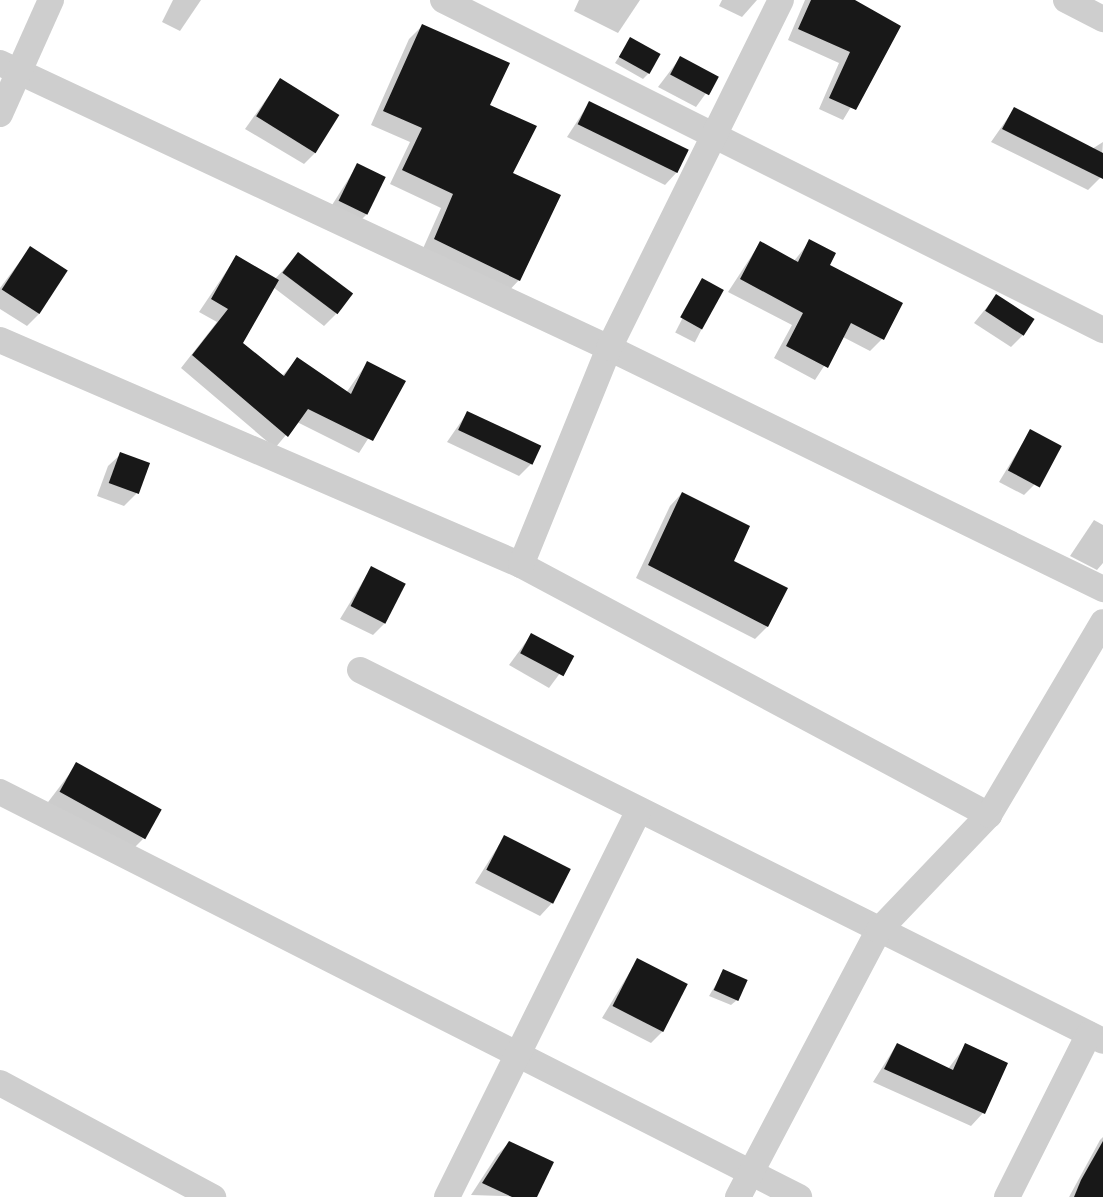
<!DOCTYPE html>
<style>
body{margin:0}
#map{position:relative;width:1103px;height:1197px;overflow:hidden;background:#fff;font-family:Jost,sans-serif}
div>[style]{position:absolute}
.shadow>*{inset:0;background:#0003;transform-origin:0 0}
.building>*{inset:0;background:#181818;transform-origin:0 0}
.street>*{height:26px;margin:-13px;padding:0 13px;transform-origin:13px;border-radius:13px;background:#cecece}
span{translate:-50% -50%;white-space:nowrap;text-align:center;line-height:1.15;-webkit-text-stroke:6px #fff;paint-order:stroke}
</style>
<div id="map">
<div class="shadow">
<i style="clip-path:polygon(173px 0,201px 0,180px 31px,162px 22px)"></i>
<i style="clip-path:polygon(579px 0,640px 0,618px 33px,574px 11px)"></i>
<i style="clip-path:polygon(722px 0,757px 0,742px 17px,719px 6px)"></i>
<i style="clip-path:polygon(805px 0,847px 0,899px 27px,843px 120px,819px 109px,839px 63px,788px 40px)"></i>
<i style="clip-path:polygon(422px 26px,488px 106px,511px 174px,519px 280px,506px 294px,421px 253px,441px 208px,390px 184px,410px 142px,371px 125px,409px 39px)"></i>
<i style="clip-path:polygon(631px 39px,649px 73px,643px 79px,615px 63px)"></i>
<i style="clip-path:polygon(680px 58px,717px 78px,696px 107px,658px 87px)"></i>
<i style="clip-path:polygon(280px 80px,316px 152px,304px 164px,245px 129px)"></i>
<i style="clip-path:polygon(589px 103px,677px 172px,665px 185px,567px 137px)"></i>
<i style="clip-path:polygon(1014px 109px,1092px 149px,1103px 142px,1101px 177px,1088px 190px,991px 142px)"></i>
<i style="clip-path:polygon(358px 164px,366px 215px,354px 227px,327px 213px)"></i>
<i style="clip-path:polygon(810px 241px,882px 339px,870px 351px,843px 337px,815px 380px,774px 358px,792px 325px,728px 292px,760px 243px,794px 261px)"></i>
<i style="clip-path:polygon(30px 248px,39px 314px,27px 326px,0 309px,0 288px)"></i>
<i style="clip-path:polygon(298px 254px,336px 314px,324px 326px,273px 287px,241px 343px,282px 376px,297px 359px,346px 393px,367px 363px,404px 382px,359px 453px,297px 422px,275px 448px,181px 368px,217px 322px,199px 312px,236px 257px,275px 279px)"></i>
<i style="left:702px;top:280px;width:22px;height:59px;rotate:27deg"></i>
<i style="clip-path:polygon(996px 296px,1023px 335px,1011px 347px,974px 323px)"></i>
<i style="clip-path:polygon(467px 413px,531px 464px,519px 476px,447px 442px)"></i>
<i style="clip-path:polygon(1030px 431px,1034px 485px,1024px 495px,999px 482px)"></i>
<i style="clip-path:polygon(121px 454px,148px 464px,136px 494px,124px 506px,97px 496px,108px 466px)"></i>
<i style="clip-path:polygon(682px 493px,732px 561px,767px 627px,755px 639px,636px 578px,670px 506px)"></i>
<i style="clip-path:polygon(1094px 520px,1103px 525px,1103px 563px,1097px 570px,1070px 556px)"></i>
<i style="clip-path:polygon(371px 568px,385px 623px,373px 635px,340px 619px)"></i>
<i style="clip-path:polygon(531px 635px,572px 657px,549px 688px,509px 665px)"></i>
<i style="clip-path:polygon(77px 764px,143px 839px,125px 857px,42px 810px)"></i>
<i style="clip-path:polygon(504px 837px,552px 903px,540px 916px,475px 883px)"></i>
<i style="clip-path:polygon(637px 960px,663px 1031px,651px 1043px,602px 1018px)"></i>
<i style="clip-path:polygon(724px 971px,737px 1000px,731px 1005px,709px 996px)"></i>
<i style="clip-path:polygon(897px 1044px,948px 1069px,966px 1045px,1006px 1064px,983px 1113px,971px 1126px,873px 1082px)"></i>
<i style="clip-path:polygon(1103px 1137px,1103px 1197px,1069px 1197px,1100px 1140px)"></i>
<i style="clip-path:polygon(509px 1143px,535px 1197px,471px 1195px,497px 1155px)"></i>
</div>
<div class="building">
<i style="clip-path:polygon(811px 0,855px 0,901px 26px,856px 110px,829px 98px,850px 52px,798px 29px)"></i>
<i style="clip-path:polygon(422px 24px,510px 63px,490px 105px,537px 126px,513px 173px,561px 195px,520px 281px,434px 239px,453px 194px,402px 170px,422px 128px,383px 111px)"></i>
<i style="left:630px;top:37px;width:35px;height:23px;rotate:29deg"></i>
<i style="left:680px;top:56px;width:44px;height:21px;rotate:28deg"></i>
<i style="left:280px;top:78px;width:70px;height:45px;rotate:32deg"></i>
<i style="left:589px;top:101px;width:111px;height:26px;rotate:26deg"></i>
<i style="clip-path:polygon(1014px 107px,1103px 153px,1103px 179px,1002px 129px)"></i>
<i style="left:357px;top:163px;width:32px;height:42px;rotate:26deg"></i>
<i style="clip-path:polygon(809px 239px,836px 253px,830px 265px,903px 303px,884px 340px,851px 323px,828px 368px,786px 346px,803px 313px,740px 279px,760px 241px,798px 262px)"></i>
<i style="left:30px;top:246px;width:45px;height:52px;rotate:33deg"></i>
<i style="left:298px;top:252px;width:69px;height:26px;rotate:37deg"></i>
<i style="clip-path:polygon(236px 255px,279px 280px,243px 343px,284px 376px,297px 357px,351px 394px,367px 361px,406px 381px,373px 441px,308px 409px,288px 437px,192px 355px,228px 309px,211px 299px)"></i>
<i style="left:702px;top:278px;width:25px;height:45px;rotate:29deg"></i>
<i style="left:996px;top:294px;width:46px;height:20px;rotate:33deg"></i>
<i style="left:467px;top:411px;width:82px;height:21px;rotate:25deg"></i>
<i style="left:1030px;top:429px;width:36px;height:47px;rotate:28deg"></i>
<i style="left:120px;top:452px;width:32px;height:33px;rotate:20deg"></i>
<i style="clip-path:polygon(682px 492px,750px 526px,734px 561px,788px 588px,768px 627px,648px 565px)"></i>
<i style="left:371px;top:566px;width:39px;height:45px;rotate:27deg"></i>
<i style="left:531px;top:633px;width:49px;height:23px;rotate:28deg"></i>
<i style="left:76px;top:762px;width:98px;height:34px;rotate:29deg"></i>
<i style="left:504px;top:835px;width:75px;height:39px;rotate:27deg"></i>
<i style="left:637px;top:958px;width:57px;height:54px;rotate:27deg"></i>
<i style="left:723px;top:969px;width:27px;height:23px;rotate:24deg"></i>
<i style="clip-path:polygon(897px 1043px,953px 1070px,965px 1043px,1008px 1063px,985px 1114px,884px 1069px)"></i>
<i style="clip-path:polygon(509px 1141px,554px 1162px,537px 1197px,512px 1197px,482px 1183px)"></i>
<i style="clip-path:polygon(1103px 1141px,1103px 1197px,1074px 1197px,1081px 1180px)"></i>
</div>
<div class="street">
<i style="left:443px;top:0;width:738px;rotate:26.57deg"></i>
<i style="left:1066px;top:0;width:42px;rotate:27.2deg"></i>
<i style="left:0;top:63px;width:672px;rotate:25.08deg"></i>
<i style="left:609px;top:348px;width:550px;rotate:26.01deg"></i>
<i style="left:0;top:114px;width:125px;rotate:-65.9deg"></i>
<i style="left:0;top:340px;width:568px;rotate:23.36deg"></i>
<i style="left:521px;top:565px;width:531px;rotate:28.11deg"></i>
<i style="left:521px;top:565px;width:234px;rotate:-67.9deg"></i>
<i style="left:609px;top:348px;width:388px;rotate:-63.7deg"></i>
<i style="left:360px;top:670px;width:830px;rotate:26.53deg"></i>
<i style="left:0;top:792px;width:896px;rotate:26.88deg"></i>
<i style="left:0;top:1083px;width:242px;rotate:28.2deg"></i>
<i style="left:447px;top:1197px;width:432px;rotate:-63.6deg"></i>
<i style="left:738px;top:1197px;width:302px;rotate:-62.2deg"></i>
<i style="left:879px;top:930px;width:159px;rotate:-46.3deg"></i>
<i style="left:989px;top:815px;width:224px;rotate:-59.4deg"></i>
<i style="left:1007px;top:1197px;width:182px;rotate:-63.3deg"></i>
</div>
</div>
